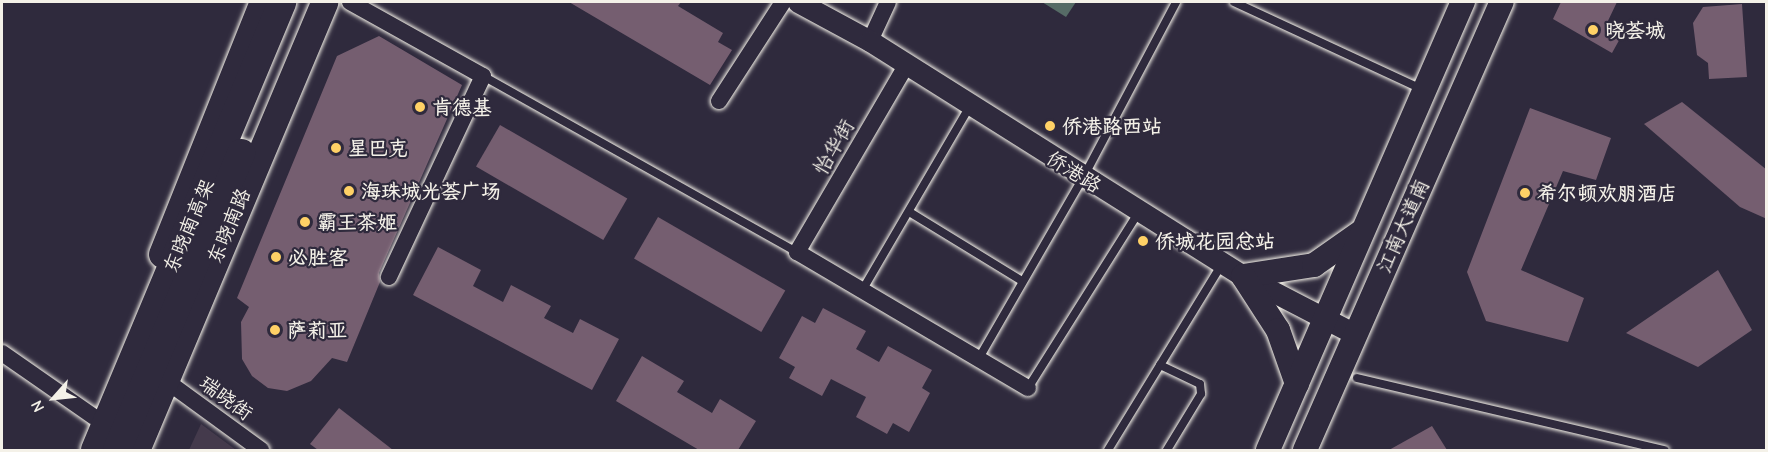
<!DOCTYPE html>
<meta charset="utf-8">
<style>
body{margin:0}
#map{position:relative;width:1768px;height:452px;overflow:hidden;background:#2f2a3d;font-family:"Comic Neue","LXGW WenKai TC",sans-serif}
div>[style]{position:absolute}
.built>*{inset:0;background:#443a4c}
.green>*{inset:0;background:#566b66}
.building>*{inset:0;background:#755e70;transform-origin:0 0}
.roads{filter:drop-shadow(0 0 2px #f4f1e8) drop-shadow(0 0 2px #f4f1e8)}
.service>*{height:8px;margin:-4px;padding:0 4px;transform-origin:4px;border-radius:4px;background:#2f2a3d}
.minor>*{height:16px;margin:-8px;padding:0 8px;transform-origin:8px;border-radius:8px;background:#2f2a3d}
.tertiary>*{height:21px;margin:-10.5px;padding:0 10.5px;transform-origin:10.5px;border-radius:10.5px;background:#2f2a3d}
.secondary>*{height:24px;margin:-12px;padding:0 12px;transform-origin:12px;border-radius:12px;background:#2f2a3d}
.primary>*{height:27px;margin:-13.5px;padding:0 13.5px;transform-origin:13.5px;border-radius:13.5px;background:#2f2a3d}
.trunk>*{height:28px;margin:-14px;padding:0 14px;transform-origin:14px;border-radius:14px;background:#2f2a3d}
.dots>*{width:16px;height:16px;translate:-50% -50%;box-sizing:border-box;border:3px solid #2f2a3d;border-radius:50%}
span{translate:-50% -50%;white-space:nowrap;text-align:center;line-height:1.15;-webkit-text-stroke:4.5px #2f2a3d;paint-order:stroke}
.poi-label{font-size:20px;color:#f4f1e8;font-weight:700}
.left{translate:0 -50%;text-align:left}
.street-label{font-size:20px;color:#f4f1e8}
.frame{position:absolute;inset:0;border:3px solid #f4f1e8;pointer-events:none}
.north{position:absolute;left:24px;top:368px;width:60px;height:60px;-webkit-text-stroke:4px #2f2a3d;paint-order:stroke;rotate:243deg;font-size:16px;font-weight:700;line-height:24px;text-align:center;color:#f4f1e8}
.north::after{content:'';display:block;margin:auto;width:21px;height:27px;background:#f4f1e8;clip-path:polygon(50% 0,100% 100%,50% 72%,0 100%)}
</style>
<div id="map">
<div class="built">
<i style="clip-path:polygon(201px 424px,236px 450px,189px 450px)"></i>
</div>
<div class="green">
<i style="clip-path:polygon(1042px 2px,1076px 2px,1066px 17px)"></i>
</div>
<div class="building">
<i style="clip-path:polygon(569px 2px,681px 2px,678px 6px,723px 33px,718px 42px,732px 50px,710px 85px)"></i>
<i style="clip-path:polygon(1561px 2px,1617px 2px,1606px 25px,1622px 35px,1612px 53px,1553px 19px)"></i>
<i style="clip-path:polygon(1742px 4px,1747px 77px,1709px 79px,1708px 63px,1697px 55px,1693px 23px,1703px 7px)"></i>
<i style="clip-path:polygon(379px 36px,462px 85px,379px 273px,380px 282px,347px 362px,332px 358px,311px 381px,287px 391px,268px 388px,252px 376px,242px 359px,241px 322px,249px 307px,237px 298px,337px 56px)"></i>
<i style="clip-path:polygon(1682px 102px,1767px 170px,1767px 219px,1740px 207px,1644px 124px)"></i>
<i style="clip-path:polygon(1530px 108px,1611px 138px,1596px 180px,1563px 171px,1521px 270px,1584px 298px,1568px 342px,1486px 321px,1467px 272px)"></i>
<i style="left:500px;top:125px;width:147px;height:48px;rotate:30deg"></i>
<i style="left:658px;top:217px;width:147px;height:48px;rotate:30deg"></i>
<i style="clip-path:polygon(438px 247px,481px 270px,473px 286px,503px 302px,511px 285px,551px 306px,544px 318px,573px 333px,580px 319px,619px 339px,592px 390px,413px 295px)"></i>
<i style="clip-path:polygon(1718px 270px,1752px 330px,1698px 367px,1626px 333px)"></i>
<i style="clip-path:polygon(823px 308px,866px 331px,856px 349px,879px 362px,888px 346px,932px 370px,922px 388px,930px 393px,909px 432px,893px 423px,887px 434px,856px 417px,866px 397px,831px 379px,822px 396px,789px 378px,795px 367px,779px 358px,802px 316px,815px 323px)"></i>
<i style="clip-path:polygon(642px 356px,684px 381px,677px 392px,712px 413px,720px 399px,756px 421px,738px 450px,699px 450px,616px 401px)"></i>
<i style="clip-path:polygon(339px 408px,393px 450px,318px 450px,310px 444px)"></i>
<i style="clip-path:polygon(1432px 426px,1447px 450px,1389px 450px)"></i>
</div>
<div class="roads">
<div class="service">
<i style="left:1234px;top:2px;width:206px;rotate:24.9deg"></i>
<i style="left:483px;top:76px;width:360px;rotate:29.3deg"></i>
<i style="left:911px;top:213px;width:130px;rotate:31.5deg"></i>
<i style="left:863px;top:289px;width:212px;rotate:-59.7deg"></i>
<i style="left:979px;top:358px;width:208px;rotate:-60deg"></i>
<i style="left:1083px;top:178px;width:199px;rotate:-62.1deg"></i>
<i style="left:1160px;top:365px;width:44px;rotate:25.4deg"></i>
<i style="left:1200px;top:384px;width:10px;rotate:84deg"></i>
<i style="left:1201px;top:394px;width:66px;rotate:121.3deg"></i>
<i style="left:1357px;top:378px;width:316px;rotate:13.2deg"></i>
<i style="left:1028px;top:388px;width:208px;rotate:-57.8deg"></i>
<i style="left:1108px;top:450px;width:218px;rotate:-58.5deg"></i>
</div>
<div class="minor">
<i style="left:350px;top:2px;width:152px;rotate:29.1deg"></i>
<i style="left:483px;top:76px;width:222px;rotate:115.1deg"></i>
<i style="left:870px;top:41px;width:43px;rotate:-65.2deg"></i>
<i style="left:907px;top:64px;width:218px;rotate:120.3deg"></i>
<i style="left:797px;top:252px;width:268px;rotate:30.5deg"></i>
<i style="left:719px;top:101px;width:118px;rotate:-57.1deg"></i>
<i style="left:2px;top:353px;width:112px;rotate:34.8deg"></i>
<i style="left:165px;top:380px;width:119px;rotate:36.1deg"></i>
</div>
<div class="tertiary">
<i style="left:798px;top:2px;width:82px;rotate:28.4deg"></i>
<i style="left:870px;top:41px;width:441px;rotate:32.2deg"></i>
<i style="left:1243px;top:276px;width:126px;rotate:27.4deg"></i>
</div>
<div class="secondary">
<i style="left:1243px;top:276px;width:72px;rotate:-8.8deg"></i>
<i style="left:1314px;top:265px;width:57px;rotate:-35.1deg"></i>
<i style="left:1243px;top:276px;width:64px;rotate:57.1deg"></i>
<i style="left:1278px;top:330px;width:57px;rotate:70.6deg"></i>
<i style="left:1268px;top:450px;width:489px;rotate:-66.5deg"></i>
<i style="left:1305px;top:450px;width:489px;rotate:-66.3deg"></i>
</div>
<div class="primary">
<i style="left:162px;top:254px;width:271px;rotate:-68.2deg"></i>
<i style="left:136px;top:450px;width:486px;rotate:-67.2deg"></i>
</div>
<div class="trunk">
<i style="left:95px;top:450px;width:485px;rotate:-67.3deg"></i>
<i style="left:117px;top:450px;width:322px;rotate:-67.3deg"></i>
</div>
</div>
<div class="dots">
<i style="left:1593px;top:30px;background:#ffd166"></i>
<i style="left:420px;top:107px;background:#ffd166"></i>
<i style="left:1050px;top:126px;background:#ffd166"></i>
<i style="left:336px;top:148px;background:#ffd166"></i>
<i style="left:349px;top:191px;background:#ffd166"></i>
<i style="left:1525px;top:193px;background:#ffd166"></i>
<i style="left:305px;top:222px;background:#ffd166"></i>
<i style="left:1143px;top:241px;background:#ffd166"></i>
<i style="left:276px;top:257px;background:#ffd166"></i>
<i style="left:275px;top:330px;background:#ffd166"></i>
</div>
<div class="poi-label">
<span class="left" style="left:1605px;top:30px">晓荟城</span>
<span class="left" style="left:432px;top:107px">肯德基</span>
<span class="left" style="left:1062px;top:126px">侨港路西站</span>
<span class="left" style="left:348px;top:148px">星巴克</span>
<span class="left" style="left:361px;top:191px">海珠城光荟广场</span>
<span class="left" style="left:1537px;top:193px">希尔顿欢朋酒店</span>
<span class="left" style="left:317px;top:222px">霸王茶姬</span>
<span class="left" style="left:1155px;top:241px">侨城花园总站</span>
<span class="left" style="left:288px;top:257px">必胜客</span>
<span class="left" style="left:287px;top:330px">萨莉亚</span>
</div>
<div class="street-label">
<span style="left:834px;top:147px;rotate:-60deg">怡华街</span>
<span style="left:1074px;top:172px;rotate:32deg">侨港路</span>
<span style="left:189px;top:226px;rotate:-67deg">东晓南高架</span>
<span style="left:229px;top:226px;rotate:-67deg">东晓南路</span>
<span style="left:1403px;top:226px;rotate:-66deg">江南大道南</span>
<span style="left:226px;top:398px;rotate:36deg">瑞晓街</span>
</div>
<div class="frame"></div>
<div class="north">N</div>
</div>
